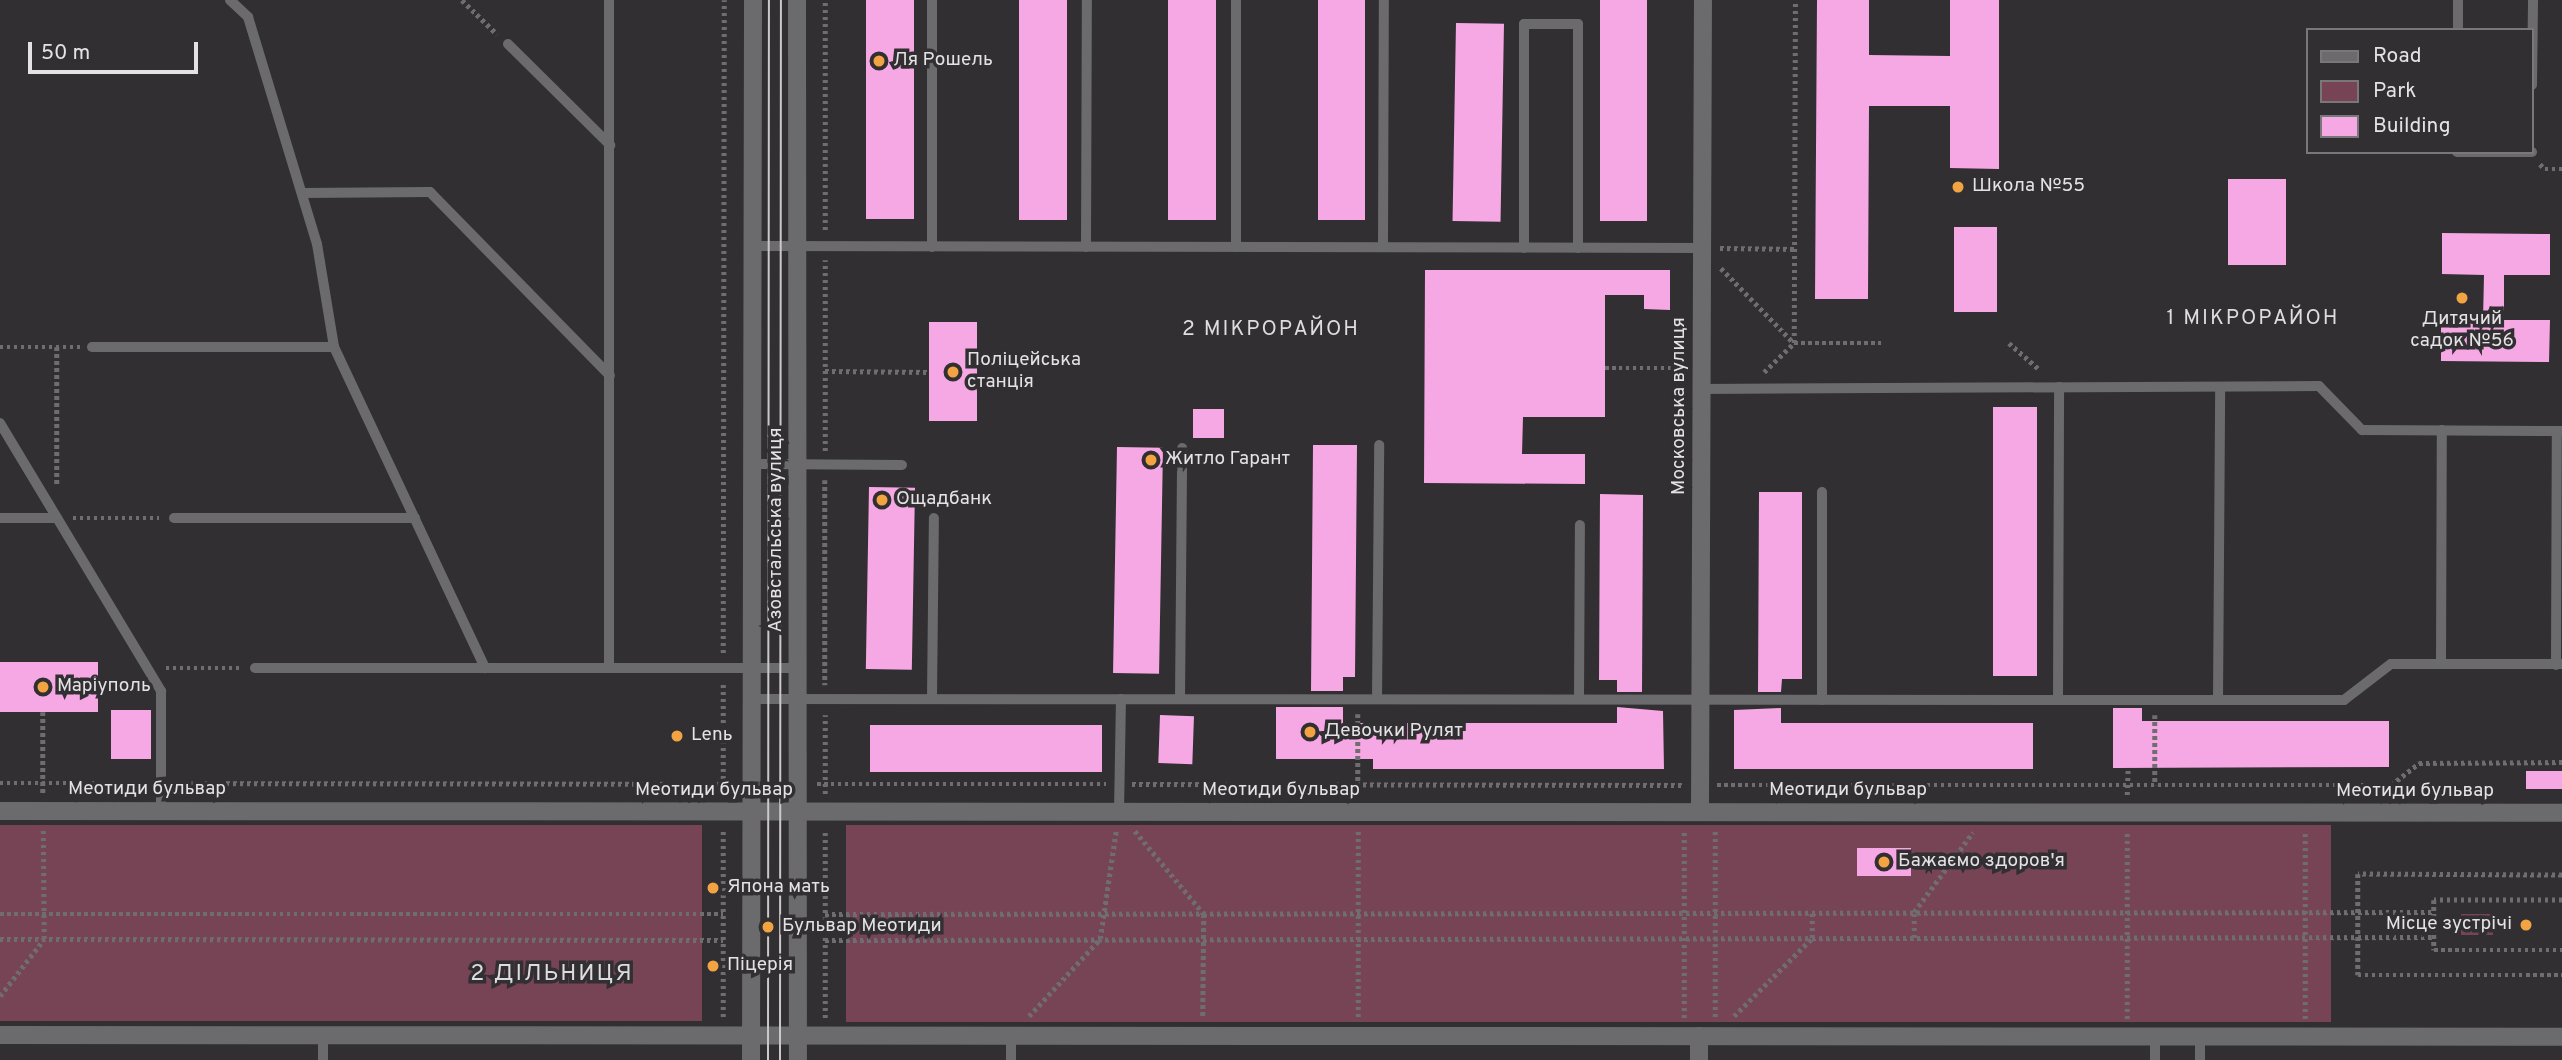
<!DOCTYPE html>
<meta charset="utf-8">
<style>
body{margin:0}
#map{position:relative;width:2562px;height:1060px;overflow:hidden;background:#322f33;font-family:Overpass,sans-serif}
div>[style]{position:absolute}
.green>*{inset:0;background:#764455;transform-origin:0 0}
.building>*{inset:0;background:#f6a8e5;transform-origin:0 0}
.path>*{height:4.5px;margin-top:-2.25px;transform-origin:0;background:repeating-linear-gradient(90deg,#706d71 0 3.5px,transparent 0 7px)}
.service>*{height:10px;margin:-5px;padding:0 5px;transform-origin:5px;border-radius:5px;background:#6b6b6d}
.minor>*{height:18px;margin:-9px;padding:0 9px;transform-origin:9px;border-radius:9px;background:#6b6b6d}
.tertiary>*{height:18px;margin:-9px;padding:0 9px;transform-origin:9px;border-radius:9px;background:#6b6b6d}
.tram>*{height:2px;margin:-1px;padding:0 1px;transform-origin:1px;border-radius:1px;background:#cac8cb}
.dots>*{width:19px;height:19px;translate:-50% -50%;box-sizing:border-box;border:4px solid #322f33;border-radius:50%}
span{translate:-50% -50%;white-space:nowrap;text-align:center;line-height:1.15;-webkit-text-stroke:7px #322f33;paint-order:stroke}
.poi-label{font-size:19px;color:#e4e2e5}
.left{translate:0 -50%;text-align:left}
.right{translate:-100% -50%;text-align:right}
.street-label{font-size:19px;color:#e4e2e5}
.neighbourhood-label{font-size:21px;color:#dfdce1;letter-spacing:2px}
.quarter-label{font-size:23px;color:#dfdce1;letter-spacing:2px}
.legend{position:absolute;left:2306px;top:28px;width:228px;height:126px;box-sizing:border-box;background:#322f33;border:2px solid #79777a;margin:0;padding:9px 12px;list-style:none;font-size:21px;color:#e4e2e5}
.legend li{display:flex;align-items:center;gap:14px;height:35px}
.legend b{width:35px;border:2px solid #79777a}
.scale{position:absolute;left:28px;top:42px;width:170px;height:32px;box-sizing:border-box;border:4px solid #e4e2e5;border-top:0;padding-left:9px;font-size:21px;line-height:24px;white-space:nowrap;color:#e4e2e5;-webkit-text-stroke:5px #322f33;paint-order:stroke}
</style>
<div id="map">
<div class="green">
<i style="left:0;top:825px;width:702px;height:196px"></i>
<i style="left:846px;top:825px;width:1485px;height:197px"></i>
<i style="left:2461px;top:914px;width:32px;height:21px"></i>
</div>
<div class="building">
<i style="left:866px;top:0;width:48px;height:219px"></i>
<i style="left:1019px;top:0;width:48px;height:220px"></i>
<i style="left:1168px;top:0;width:48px;height:220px"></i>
<i style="left:1318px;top:0;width:47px;height:220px"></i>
<i style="left:1600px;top:0;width:47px;height:221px"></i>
<i style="clip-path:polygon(1817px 0,1869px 0,1869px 55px,1950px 56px,1950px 0,1999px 0,1999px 169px,1950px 168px,1950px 106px,1869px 106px,1868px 299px,1815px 299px)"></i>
<i style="left:1456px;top:23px;width:48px;height:198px;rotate:1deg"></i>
<i style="left:2228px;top:179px;width:58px;height:86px"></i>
<i style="left:1954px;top:227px;width:43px;height:85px"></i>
<i style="clip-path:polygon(2442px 233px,2550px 234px,2550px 275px,2504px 275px,2504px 320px,2550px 320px,2549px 362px,2441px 361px,2441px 320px,2483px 320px,2484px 275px,2442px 274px)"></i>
<i style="clip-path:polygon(1425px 270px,1670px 270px,1670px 310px,1644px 309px,1644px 295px,1605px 295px,1605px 417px,1523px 417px,1522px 454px,1585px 454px,1585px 484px,1424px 483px)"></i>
<i style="left:929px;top:322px;width:48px;height:99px"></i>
<i style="left:1993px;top:407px;width:44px;height:269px"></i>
<i style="left:1193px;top:409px;width:31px;height:29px"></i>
<i style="clip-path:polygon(1313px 445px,1357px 445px,1355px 677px,1343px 677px,1343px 691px,1311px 691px)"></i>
<i style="left:1117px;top:447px;width:46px;height:226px;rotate:1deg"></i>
<i style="left:869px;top:487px;width:46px;height:182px;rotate:1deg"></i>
<i style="clip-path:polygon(1759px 492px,1802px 492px,1802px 679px,1782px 679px,1781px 692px,1758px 692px)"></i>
<i style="clip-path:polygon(1600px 494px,1643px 495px,1642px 692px,1617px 692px,1617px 680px,1599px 680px)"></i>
<i style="left:0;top:662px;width:98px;height:50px"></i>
<i style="clip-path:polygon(1276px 707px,1343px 707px,1343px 723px,1617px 723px,1617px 707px,1663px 711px,1664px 769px,1373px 769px,1373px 759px,1276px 759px)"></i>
<i style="clip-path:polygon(1781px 708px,1781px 723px,2033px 723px,2033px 769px,1734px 769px,1734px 710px)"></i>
<i style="clip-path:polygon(2113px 708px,2142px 708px,2142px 721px,2389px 721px,2389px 767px,2113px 768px)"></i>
<i style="left:111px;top:710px;width:40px;height:49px"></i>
<i style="left:1160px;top:715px;width:34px;height:48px;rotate:2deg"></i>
<i style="left:870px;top:725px;width:232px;height:47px"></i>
<i style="left:2526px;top:771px;width:36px;height:18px"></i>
<i style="left:1857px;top:848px;width:54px;height:28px"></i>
</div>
<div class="path">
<i style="left:462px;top:0;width:49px;rotate:44.2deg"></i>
<i style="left:2540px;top:164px;width:7px;rotate:45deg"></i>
<i style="left:2545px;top:169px;width:17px"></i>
<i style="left:825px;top:230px;width:230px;rotate:-90deg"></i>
<i style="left:1720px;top:248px;width:74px;rotate:0.8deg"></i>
<i style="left:1721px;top:268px;width:105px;rotate:45.8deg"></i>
<i style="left:1794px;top:343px;width:87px"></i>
<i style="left:2009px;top:343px;width:41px;rotate:41.1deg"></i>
<i style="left:0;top:347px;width:80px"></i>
<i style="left:57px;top:347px;width:139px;rotate:90deg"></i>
<i style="left:1605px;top:368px;width:79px"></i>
<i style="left:825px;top:371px;width:104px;rotate:0.6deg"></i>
<i style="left:1764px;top:372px;width:42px;rotate:-44deg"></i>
<i style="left:1794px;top:343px;width:343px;rotate:-89.8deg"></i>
<i style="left:825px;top:451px;width:191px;rotate:-90deg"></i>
<i style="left:825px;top:480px;width:205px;rotate:90deg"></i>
<i style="left:73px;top:518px;width:86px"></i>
<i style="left:723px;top:653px;width:653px;rotate:-89.91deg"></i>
<i style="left:166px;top:668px;width:75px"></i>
<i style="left:43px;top:712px;width:81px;rotate:90deg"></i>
<i style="left:1358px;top:714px;width:72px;rotate:90deg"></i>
<i style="left:2155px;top:715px;width:70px;rotate:90deg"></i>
<i style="left:0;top:783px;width:147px"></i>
<i style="left:177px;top:783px;width:558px;rotate:0.1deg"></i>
<i style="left:817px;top:784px;width:289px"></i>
<i style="left:1132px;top:784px;width:551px;rotate:0.1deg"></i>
<i style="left:1717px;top:785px;width:674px"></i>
<i style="left:2391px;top:785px;width:36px;rotate:-38deg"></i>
<i style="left:2419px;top:763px;width:143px;rotate:-0.4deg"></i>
<i style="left:723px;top:793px;width:110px;rotate:-90deg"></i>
<i style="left:825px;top:794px;width:79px;rotate:-90deg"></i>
<i style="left:2127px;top:795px;width:27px;rotate:-88deg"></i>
<i style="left:1135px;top:831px;width:108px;rotate:50.3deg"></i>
<i style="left:1204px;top:914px;width:104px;rotate:90.6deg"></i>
<i style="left:2562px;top:875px;width:204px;rotate:-179.7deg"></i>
<i style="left:2358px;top:874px;width:101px;rotate:90deg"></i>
<i style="left:2358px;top:975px;width:204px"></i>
<i style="left:2562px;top:900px;width:128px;rotate:180deg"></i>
<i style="left:2434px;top:900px;width:50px;rotate:90deg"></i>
<i style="left:2434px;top:950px;width:128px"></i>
<i style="left:0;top:914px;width:723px"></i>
<i style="left:825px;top:914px;width:1609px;rotate:-0.07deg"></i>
<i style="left:1914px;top:938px;width:26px;rotate:-90deg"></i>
<i style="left:1914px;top:912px;width:99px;rotate:-53.6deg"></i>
<i style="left:0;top:939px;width:723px;rotate:0.08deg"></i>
<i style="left:825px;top:940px;width:1609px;rotate:-0.11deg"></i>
<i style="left:0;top:996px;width:72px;rotate:-52.3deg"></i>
<i style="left:44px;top:939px;width:109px;rotate:-90.5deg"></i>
<i style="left:1029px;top:1016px;width:105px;rotate:-47.3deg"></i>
<i style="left:1100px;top:939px;width:110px;rotate:-81.6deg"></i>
<i style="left:1734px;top:1016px;width:110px;rotate:-45deg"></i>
<i style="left:1812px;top:938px;width:25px;rotate:-90deg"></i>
<i style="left:723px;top:1017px;width:187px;rotate:-90deg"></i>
<i style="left:1358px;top:1017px;width:188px;rotate:-90deg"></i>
<i style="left:1715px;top:1017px;width:187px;rotate:-90deg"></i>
<i style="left:825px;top:1018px;width:188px;rotate:-90deg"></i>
<i style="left:1684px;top:1018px;width:187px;rotate:-90deg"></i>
<i style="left:2127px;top:1019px;width:187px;rotate:-90deg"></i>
<i style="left:2305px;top:1019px;width:188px;rotate:-90deg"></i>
</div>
<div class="service">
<i style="left:230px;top:0;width:25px;rotate:43deg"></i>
<i style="left:248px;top:17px;width:237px;rotate:73.1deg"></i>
<i style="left:317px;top:244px;width:104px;rotate:80.6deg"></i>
<i style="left:334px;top:347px;width:355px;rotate:64.8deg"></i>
<i style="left:609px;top:0;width:668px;rotate:90deg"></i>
<i style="left:2458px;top:30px;width:30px;rotate:-90deg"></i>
<i style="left:508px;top:44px;width:144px;rotate:44.7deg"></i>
<i style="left:2532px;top:85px;width:85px;rotate:-89.3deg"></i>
<i style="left:2457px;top:152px;width:75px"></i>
<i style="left:302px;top:193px;width:128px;rotate:-0.4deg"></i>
<i style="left:430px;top:192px;width:257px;rotate:45.6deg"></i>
<i style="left:752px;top:246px;width:950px;rotate:0.12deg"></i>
<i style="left:932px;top:247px;width:247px;rotate:-90deg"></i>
<i style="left:1086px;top:247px;width:247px;rotate:-89.8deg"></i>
<i style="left:1236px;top:247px;width:247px;rotate:-90deg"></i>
<i style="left:1383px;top:247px;width:247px;rotate:-89.8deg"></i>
<i style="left:1524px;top:248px;width:224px;rotate:-90deg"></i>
<i style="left:1524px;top:24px;width:54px"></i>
<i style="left:1578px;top:24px;width:224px;rotate:90deg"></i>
<i style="left:92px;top:347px;width:242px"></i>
<i style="left:1701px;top:389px;width:618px;rotate:-0.28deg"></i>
<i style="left:2319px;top:386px;width:62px;rotate:45.7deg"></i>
<i style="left:2362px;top:430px;width:200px;rotate:0.3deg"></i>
<i style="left:0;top:423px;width:313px;rotate:59deg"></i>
<i style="left:161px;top:691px;width:120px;rotate:90deg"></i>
<i style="left:752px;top:464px;width:150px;rotate:0.4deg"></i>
<i style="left:1822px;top:492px;width:208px;rotate:90deg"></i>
<i style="left:0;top:518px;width:57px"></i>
<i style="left:174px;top:518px;width:241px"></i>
<i style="left:2441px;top:664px;width:234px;rotate:-89.8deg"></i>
<i style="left:2556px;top:665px;width:234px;rotate:-89.8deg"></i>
<i style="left:255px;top:668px;width:543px"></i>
<i style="left:752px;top:699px;width:1592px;rotate:0.04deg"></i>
<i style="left:2344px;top:700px;width:59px;rotate:-37.5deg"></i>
<i style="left:2391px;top:664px;width:171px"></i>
<i style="left:932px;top:699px;width:181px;rotate:-89.4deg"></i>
<i style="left:1180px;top:699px;width:251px;rotate:-89.5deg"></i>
<i style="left:1377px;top:699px;width:254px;rotate:-89.5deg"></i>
<i style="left:1579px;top:699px;width:174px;rotate:-89.7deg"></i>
<i style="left:2058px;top:700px;width:313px;rotate:-89.8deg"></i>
<i style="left:2218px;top:700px;width:313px;rotate:-89.6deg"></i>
<i style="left:1119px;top:812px;width:113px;rotate:-89deg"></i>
<i style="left:2155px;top:1037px;width:23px;rotate:90deg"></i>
<i style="left:323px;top:1060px;width:25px;rotate:-90deg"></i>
<i style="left:1011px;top:1060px;width:24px;rotate:-90deg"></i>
<i style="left:2200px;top:1060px;width:24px;rotate:-90deg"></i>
</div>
<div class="minor">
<i style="left:1700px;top:812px;width:812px;rotate:-89.79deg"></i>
<i style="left:1699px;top:1060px;width:24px;rotate:-90deg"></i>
</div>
<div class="tertiary">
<i style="left:797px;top:0;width:1060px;rotate:89.95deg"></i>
<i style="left:0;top:811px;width:2562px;rotate:0.04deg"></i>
<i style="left:0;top:1035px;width:2562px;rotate:0.04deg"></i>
<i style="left:751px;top:1060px;width:1060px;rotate:-89.89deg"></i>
</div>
<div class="tram">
<i style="left:768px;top:1060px;width:1060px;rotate:-89.95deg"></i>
<i style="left:780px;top:1060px;width:1060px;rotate:-89.95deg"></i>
</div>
<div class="dots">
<i style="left:879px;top:61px;background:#f3a442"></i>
<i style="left:1958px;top:187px;background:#f3a442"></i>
<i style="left:2462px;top:298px;background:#f3a442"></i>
<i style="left:953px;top:372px;background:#f3a442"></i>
<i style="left:1151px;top:460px;background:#f3a442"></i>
<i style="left:882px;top:500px;background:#f3a442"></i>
<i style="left:43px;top:687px;background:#f3a442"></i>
<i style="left:1310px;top:732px;background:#f3a442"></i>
<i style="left:677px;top:736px;background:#f3a442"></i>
<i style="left:1884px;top:862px;background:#f3a442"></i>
<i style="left:713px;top:888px;background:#f3a442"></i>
<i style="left:2526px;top:925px;background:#f3a442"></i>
<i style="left:768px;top:927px;background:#f3a442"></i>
<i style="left:713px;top:966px;background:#f3a442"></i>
</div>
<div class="poi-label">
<span class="left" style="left:893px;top:61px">Ля Рошель</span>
<span class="left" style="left:1972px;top:187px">Школа №55</span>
<span style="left:2462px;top:331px">Дитячий<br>садок №56</span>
<span class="left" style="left:967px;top:372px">Поліцейська<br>станція</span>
<span class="left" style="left:1165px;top:460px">Житло Гарант</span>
<span class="left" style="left:896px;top:500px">Ощадбанк</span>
<span class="left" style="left:57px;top:687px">Маріуполь</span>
<span class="left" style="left:1324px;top:732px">Девочки Рулят</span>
<span class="left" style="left:691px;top:736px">Lenь</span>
<span class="left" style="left:1898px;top:862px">Бажаємо здоров'я</span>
<span class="left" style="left:727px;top:888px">Япона мать</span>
<span class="right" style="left:2512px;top:925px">Місце зустрічі</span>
<span class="left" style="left:782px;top:927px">Бульвар Меотиди</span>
<span class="left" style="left:727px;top:966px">Піцерія</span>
</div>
<div class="street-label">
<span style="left:1680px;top:406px;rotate:-90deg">Московська вулиця</span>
<span style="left:777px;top:530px;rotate:-90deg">Азовстальська вулиця</span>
<span style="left:147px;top:790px">Меотиди бульвар</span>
<span style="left:714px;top:791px">Меотиди бульвар</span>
<span style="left:1281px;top:791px">Меотиди бульвар</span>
<span style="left:1848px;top:791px">Меотиди бульвар</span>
<span style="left:2415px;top:792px">Меотиди бульвар</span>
</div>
<div class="neighbourhood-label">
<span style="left:2253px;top:319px">1 МІКРОРАЙОН</span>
<span style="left:1271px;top:330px">2 МІКРОРАЙОН</span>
</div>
<div class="quarter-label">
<span style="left:552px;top:975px">2 ДІЛЬНИЦЯ</span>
</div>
<ul class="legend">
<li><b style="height:9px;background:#6b6b6d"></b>Road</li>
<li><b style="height:19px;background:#764455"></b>Park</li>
<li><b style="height:19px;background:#f6a8e5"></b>Building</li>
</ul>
<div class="scale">50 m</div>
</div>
